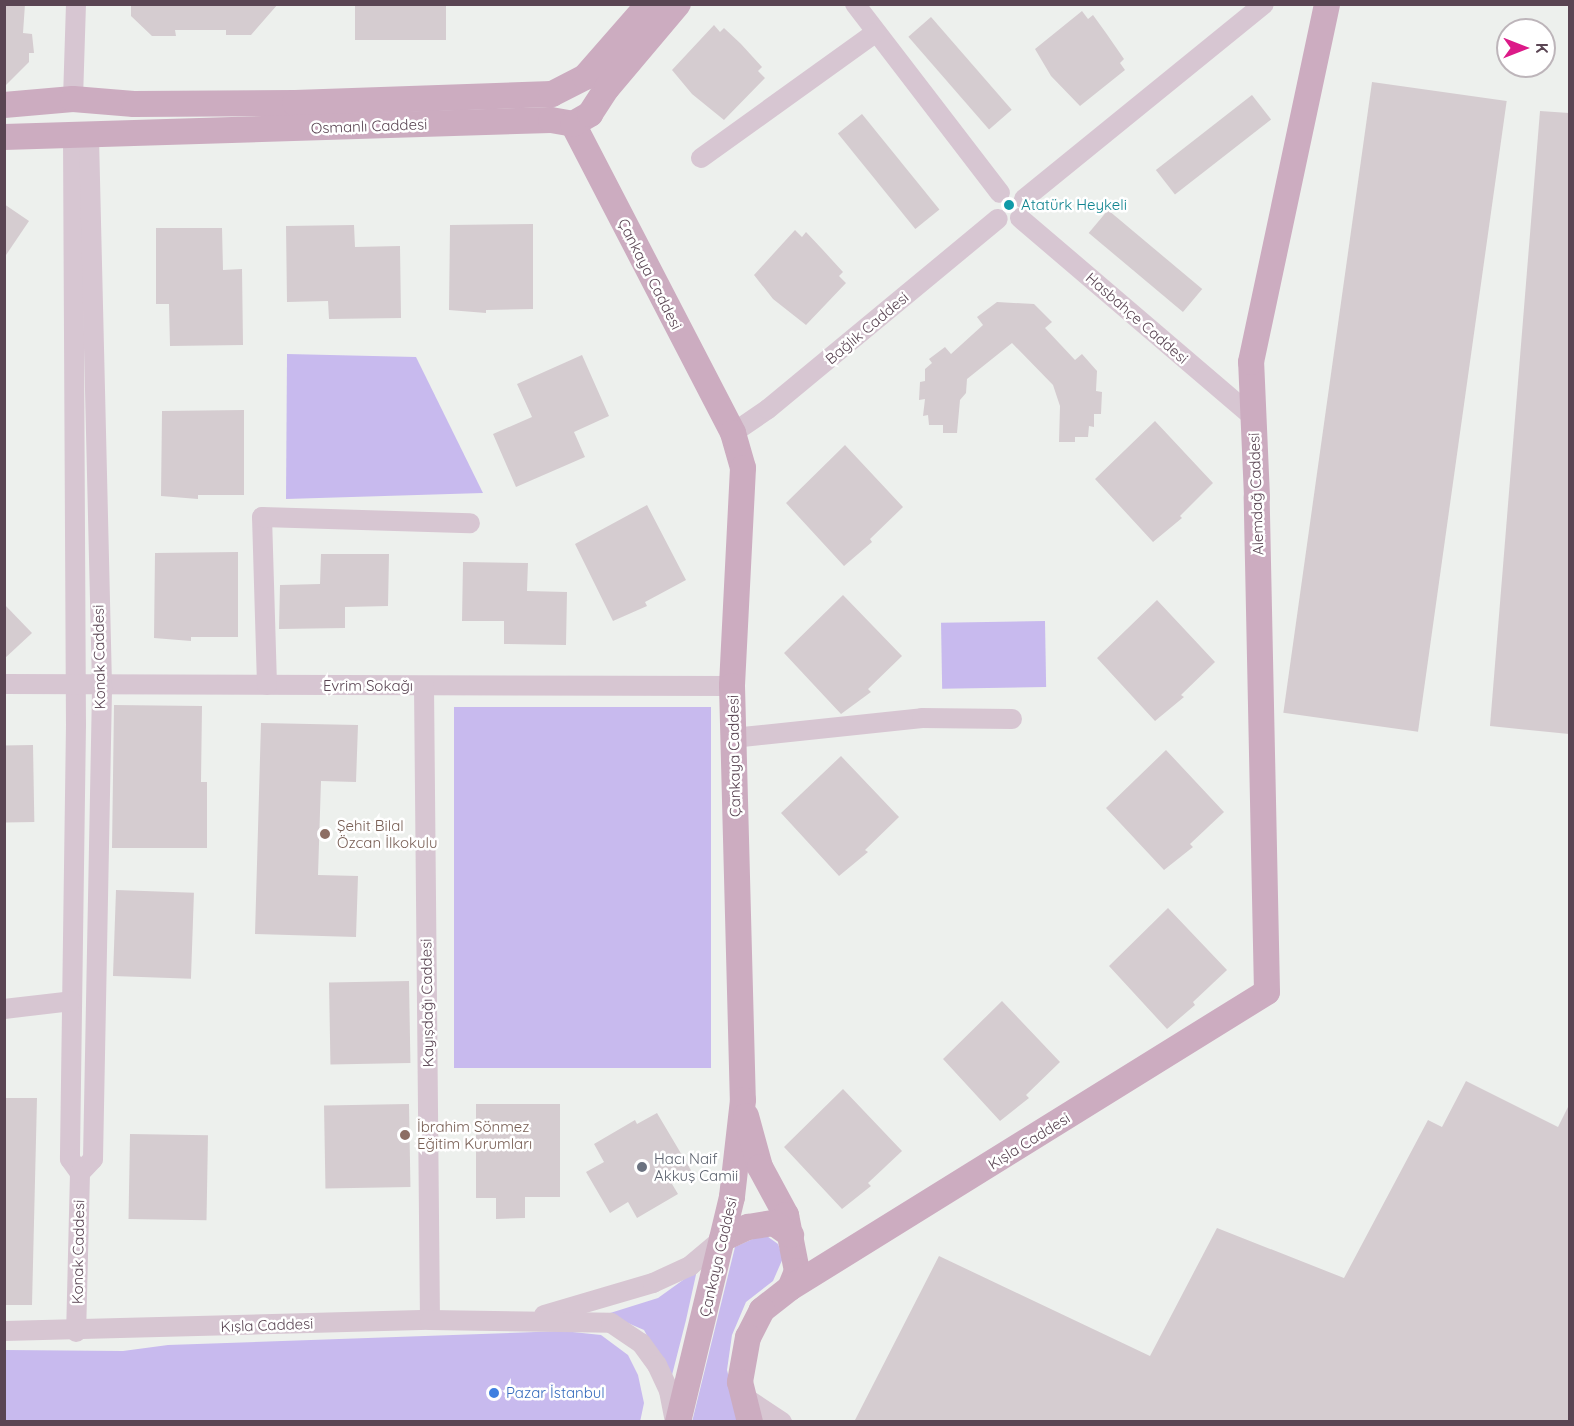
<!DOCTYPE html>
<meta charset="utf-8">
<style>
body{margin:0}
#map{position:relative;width:1574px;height:1426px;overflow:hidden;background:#edf0ed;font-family:Quicksand,sans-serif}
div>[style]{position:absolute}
.green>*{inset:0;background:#c8baee;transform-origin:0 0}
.building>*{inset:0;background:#d5ccd0;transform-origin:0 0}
.minor>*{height:20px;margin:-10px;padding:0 10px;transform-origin:10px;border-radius:10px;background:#d7c6d2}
.major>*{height:26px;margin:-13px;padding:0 13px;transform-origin:13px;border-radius:13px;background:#ccacc0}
.dots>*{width:16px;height:16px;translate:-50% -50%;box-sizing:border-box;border:3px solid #fff;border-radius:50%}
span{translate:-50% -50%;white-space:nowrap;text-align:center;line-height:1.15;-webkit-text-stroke:5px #fff;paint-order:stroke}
.street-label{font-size:15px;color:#5a4553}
.culture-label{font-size:15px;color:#0d838f}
.left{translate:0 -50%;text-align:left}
.education-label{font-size:15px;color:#785e54}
.worship-label{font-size:15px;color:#5b616d}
.shop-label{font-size:15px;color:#366cbe}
.frame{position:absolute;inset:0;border:6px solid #5a4553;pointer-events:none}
.north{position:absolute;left:1496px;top:18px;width:60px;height:60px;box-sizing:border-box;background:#fff;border:2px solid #bdb5ba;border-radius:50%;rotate:90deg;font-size:16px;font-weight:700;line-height:24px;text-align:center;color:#5a4553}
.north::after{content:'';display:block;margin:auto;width:21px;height:27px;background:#dc1a88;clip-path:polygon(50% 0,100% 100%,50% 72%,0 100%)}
</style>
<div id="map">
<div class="green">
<i style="clip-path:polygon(287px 354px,416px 357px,483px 493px,286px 499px)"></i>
<i style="left:1045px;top:621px;width:66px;height:104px;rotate:89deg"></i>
<i style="left:454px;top:707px;width:257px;height:361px"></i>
<i style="clip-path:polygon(764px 1234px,778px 1244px,783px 1258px,773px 1281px,746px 1302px,732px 1335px,727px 1370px,740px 1421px,692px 1422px,735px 1247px)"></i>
<i style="clip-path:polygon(697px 1270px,686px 1320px,671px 1379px,644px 1330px,607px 1314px,658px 1298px)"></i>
<i style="clip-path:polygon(563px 1331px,601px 1335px,628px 1355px,638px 1375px,644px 1403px,640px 1422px,5px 1422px,5px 1350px,123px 1351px,168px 1345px)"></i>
</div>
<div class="building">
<i style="clip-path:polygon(4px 4px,25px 4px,23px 33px,32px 34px,34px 53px,29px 53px,29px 62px,4px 87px)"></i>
<i style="clip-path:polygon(131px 4px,278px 4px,251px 35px,226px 35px,226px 30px,175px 30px,176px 36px,152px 36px,131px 16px)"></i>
<i style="left:355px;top:4px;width:91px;height:36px"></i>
<i style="clip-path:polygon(1082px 11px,1088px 19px,1093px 15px,1106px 33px,1124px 59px,1120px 63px,1125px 70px,1080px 106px,1051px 76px,1035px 49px)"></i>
<i style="left:931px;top:17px;width:123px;height:30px;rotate:49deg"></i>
<i style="clip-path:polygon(714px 25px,720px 32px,724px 28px,741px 44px,762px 67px,758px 71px,765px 78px,724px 120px,692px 94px,672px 70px)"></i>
<i style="left:1372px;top:82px;width:136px;height:637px;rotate:8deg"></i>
<i style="left:1252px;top:95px;width:31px;height:122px;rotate:52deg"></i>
<i style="clip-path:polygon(1540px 111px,1569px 113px,1569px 734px,1490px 726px)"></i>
<i style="left:862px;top:114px;width:123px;height:31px;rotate:51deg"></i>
<i style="clip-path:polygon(4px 204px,29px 221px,4px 258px)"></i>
<i style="left:1108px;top:210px;width:123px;height:30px;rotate:40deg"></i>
<i style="clip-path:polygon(533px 224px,533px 309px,486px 310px,486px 313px,449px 310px,450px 225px)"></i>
<i style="clip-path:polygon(354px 225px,355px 247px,400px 246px,401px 318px,329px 319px,328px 301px,287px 302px,286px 226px)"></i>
<i style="clip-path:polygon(156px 228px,222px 228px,223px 270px,242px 269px,243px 345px,170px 346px,169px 304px,156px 304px)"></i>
<i style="clip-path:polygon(795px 230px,802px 237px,806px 232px,822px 249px,843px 272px,839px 276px,846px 283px,806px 325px,773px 299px,754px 275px)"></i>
<i style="clip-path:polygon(997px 302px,1034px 304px,1052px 322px,1045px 328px,1075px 360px,1082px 354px,1097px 371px,1096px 391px,1102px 392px,1101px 414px,1094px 414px,1094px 427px,1089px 426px,1088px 437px,1075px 437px,1075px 442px,1059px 442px,1060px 406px,1053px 385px,1012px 343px,967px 379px,966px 393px,960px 400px,957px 433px,943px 433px,943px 425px,929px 425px,928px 415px,923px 416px,925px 399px,919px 400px,920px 382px,925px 381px,925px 369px,932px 363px,929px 359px,945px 347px,951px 354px,983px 325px,977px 317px)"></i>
<i style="clip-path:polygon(582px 355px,609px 416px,574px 432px,585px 457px,516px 487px,493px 434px,532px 417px,517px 384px)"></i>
<i style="clip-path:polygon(244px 410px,244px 495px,198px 495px,198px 499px,161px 496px,162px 411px)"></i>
<i style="clip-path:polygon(1155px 421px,1213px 483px,1180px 516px,1182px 518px,1153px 542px,1095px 479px)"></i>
<i style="clip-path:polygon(845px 445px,903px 507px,870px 539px,872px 542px,844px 566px,786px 503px)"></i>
<i style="clip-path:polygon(647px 505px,686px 580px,645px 602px,647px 606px,613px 621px,575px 544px)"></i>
<i style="clip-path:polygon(238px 552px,238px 637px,191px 637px,191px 641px,154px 638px,155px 553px)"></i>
<i style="clip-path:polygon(321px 554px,389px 554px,388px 606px,345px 607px,345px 628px,279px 629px,280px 585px,320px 584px)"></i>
<i style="clip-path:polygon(463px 562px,528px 563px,527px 591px,567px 592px,566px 645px,504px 644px,504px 621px,462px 621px)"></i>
<i style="clip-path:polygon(843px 595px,902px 656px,868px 689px,871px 692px,841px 714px,784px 653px)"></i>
<i style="clip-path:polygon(1157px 600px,1215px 662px,1181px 695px,1184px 697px,1155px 721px,1097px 658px)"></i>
<i style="clip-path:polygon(4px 604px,32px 633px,4px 659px)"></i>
<i style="clip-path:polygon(114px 705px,202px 706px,201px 782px,207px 782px,207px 848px,112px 848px)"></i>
<i style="clip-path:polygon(261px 723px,358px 725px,356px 782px,321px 781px,318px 875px,358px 876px,356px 937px,255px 934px)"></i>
<i style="left:33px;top:745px;width:77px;height:29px;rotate:89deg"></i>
<i style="clip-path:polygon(1166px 750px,1224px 812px,1190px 844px,1193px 847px,1164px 870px,1106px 808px)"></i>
<i style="clip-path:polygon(841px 756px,899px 817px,865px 850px,868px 852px,839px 876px,781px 813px)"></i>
<i style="left:116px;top:890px;width:78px;height:86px;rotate:2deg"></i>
<i style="clip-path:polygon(1168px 908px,1227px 970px,1193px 1002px,1195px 1005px,1167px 1029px,1109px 966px)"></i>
<i style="left:409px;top:981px;width:82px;height:80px;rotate:89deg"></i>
<i style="clip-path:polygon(1002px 1001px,1060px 1062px,1026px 1095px,1029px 1098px,1000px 1121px,943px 1059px)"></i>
<i style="clip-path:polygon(1466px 1081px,1558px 1127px,1569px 1105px,1569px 1422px,854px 1422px,939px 1256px,1150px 1356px,1217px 1228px,1344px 1278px,1428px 1120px,1442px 1127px)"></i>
<i style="clip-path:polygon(843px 1089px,902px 1151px,868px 1183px,871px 1186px,842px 1209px,784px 1147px)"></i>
<i style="clip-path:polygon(4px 1098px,37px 1098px,32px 1305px,4px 1305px)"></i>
<i style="left:409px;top:1104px;width:83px;height:85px;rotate:89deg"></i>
<i style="clip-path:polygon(476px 1104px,560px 1104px,560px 1197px,525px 1197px,525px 1218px,496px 1219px,496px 1198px,476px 1198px)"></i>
<i style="clip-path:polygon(657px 1113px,692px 1172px,672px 1184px,678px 1194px,637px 1218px,628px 1202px,610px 1213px,586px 1172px,604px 1162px,594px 1144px,635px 1120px,637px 1124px)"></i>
<i style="left:130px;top:1134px;width:78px;height:85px;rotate:1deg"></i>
</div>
<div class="minor">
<i style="left:855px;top:4px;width:238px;rotate:52.5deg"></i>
<i style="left:73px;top:99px;width:95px;rotate:-88.2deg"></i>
<i style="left:73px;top:137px;width:587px;rotate:89.71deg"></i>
<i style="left:76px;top:724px;width:435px;rotate:90.8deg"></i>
<i style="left:70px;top:1159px;width:17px;rotate:54deg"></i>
<i style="left:80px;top:1173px;width:159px;rotate:91.4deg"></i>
<i style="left:701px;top:158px;width:214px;rotate:-35.7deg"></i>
<i style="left:1024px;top:199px;width:309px;rotate:-39.1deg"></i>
<i style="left:1020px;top:218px;width:306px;rotate:40.5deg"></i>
<i style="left:733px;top:433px;width:42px;rotate:-34.4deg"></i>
<i style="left:768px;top:409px;width:298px;rotate:-39.6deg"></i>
<i style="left:4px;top:684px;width:728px;rotate:0.16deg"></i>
<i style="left:267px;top:685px;width:168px;rotate:-91.7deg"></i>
<i style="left:262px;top:517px;width:208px;rotate:1.7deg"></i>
<i style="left:424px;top:686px;width:634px;rotate:89.46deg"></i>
<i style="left:733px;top:738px;width:190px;rotate:-6deg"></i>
<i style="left:922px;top:718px;width:90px;rotate:0.6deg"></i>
<i style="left:4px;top:1009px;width:68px;rotate:-6.7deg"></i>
<i style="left:80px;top:1173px;width:19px;rotate:-47deg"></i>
<i style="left:93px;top:1159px;width:474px;rotate:-88.9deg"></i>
<i style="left:102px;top:685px;width:549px;rotate:-91.36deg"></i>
<i style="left:544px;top:1315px;width:114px;rotate:-16.4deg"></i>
<i style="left:653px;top:1283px;width:41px;rotate:-24.7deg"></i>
<i style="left:690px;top:1266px;width:42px;rotate:-40.2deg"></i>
<i style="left:4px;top:1331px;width:426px;rotate:-1.5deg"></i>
<i style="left:430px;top:1320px;width:181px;rotate:0.9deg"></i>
<i style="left:611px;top:1323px;width:36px;rotate:34deg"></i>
<i style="left:641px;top:1343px;width:27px;rotate:54deg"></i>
<i style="left:657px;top:1365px;width:29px;rotate:65deg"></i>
<i style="left:669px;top:1391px;width:32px;rotate:79deg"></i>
<i style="left:743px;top:1396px;width:47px;rotate:33.7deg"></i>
</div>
<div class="major">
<i style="left:4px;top:105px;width:69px;rotate:-5deg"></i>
<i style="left:73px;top:99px;width:61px;rotate:4.7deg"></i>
<i style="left:134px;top:104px;width:161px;rotate:-0.4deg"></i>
<i style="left:295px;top:103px;width:257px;rotate:-2deg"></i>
<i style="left:552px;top:94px;width:37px;rotate:-27deg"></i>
<i style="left:585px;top:77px;width:97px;rotate:-48.8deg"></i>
<i style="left:573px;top:124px;width:348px;rotate:62.6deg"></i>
<i style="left:733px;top:433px;width:36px;rotate:74deg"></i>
<i style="left:743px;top:468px;width:218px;rotate:92.9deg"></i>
<i style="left:732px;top:686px;width:414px;rotate:88.5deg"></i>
<i style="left:743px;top:1100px;width:98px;rotate:96.5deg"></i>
<i style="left:732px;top:1197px;width:231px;rotate:103.5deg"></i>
<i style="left:4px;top:137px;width:547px;rotate:-1.78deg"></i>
<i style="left:551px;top:120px;width:22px;rotate:10deg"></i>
<i style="left:573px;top:124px;width:20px;rotate:-30deg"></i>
<i style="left:590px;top:114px;width:31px;rotate:-57deg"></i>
<i style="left:607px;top:88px;width:110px;rotate:-49.8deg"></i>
<i style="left:746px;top:1116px;width:53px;rotate:74.6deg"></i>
<i style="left:760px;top:1167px;width:55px;rotate:61.6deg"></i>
<i style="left:786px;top:1215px;width:57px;rotate:78.9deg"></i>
<i style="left:797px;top:1271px;width:18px;rotate:112deg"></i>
<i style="left:790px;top:1288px;width:36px;rotate:142deg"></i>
<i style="left:762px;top:1310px;width:30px;rotate:117deg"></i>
<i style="left:748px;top:1337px;width:46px;rotate:100.1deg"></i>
<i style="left:740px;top:1382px;width:41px;rotate:76deg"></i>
<i style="left:722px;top:1239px;width:29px;rotate:-25deg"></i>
<i style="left:748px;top:1227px;width:26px;rotate:-9deg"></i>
<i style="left:774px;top:1223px;width:21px;rotate:35deg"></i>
<i style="left:790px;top:1288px;width:561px;rotate:-31.82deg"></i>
<i style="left:1267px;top:992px;width:495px;rotate:-91.2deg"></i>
<i style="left:1257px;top:497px;width:135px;rotate:-92.5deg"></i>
<i style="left:1251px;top:362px;width:366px;rotate:-78deg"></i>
</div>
<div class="dots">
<i style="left:1009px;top:205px;background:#0f9aa8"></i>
<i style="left:325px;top:834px;background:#8d6e63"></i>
<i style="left:405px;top:1135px;background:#8d6e63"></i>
<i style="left:642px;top:1167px;background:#6b7280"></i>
<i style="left:494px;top:1393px;background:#3f7fe0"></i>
</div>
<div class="street-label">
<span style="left:369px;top:126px;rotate:-2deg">Osmanlı Caddesi</span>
<span style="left:650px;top:274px;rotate:63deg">Çankaya Caddesi</span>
<span style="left:1137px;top:318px;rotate:41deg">Hasbahçe Caddesi</span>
<span style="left:867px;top:328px;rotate:-40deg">Bağlık Caddesi</span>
<span style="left:1256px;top:494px;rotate:-92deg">Alemdağ Caddesi</span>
<span style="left:99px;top:657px;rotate:-91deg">Konak Caddesi</span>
<span style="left:368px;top:686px">Evrim Sokağı</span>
<span style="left:734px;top:756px;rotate:-91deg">Çankaya Caddesi</span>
<span style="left:427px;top:1003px;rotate:-91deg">Kayışdağı Caddesi</span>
<span style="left:1029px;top:1141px;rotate:-32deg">Kışla Caddesi</span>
<span style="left:78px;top:1252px;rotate:-89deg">Konak Caddesi</span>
<span style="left:718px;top:1257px;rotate:-77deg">Çankaya Caddesi</span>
<span style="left:267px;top:1325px;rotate:-2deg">Kışla Caddesi</span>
</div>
<div class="culture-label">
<span class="left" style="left:1021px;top:205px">Atatürk Heykeli</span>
</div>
<div class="education-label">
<span class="left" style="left:337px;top:834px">Şehit Bilal<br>Özcan İlkokulu</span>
<span class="left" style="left:417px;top:1135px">İbrahim Sönmez<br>Eğitim Kurumları</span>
</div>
<div class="worship-label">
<span class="left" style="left:654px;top:1167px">Hacı Naif<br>Akkuş Camii</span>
</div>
<div class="shop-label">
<span class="left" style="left:506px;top:1393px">Pazar İstanbul</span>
</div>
<div class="frame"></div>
<div class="north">K</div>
</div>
